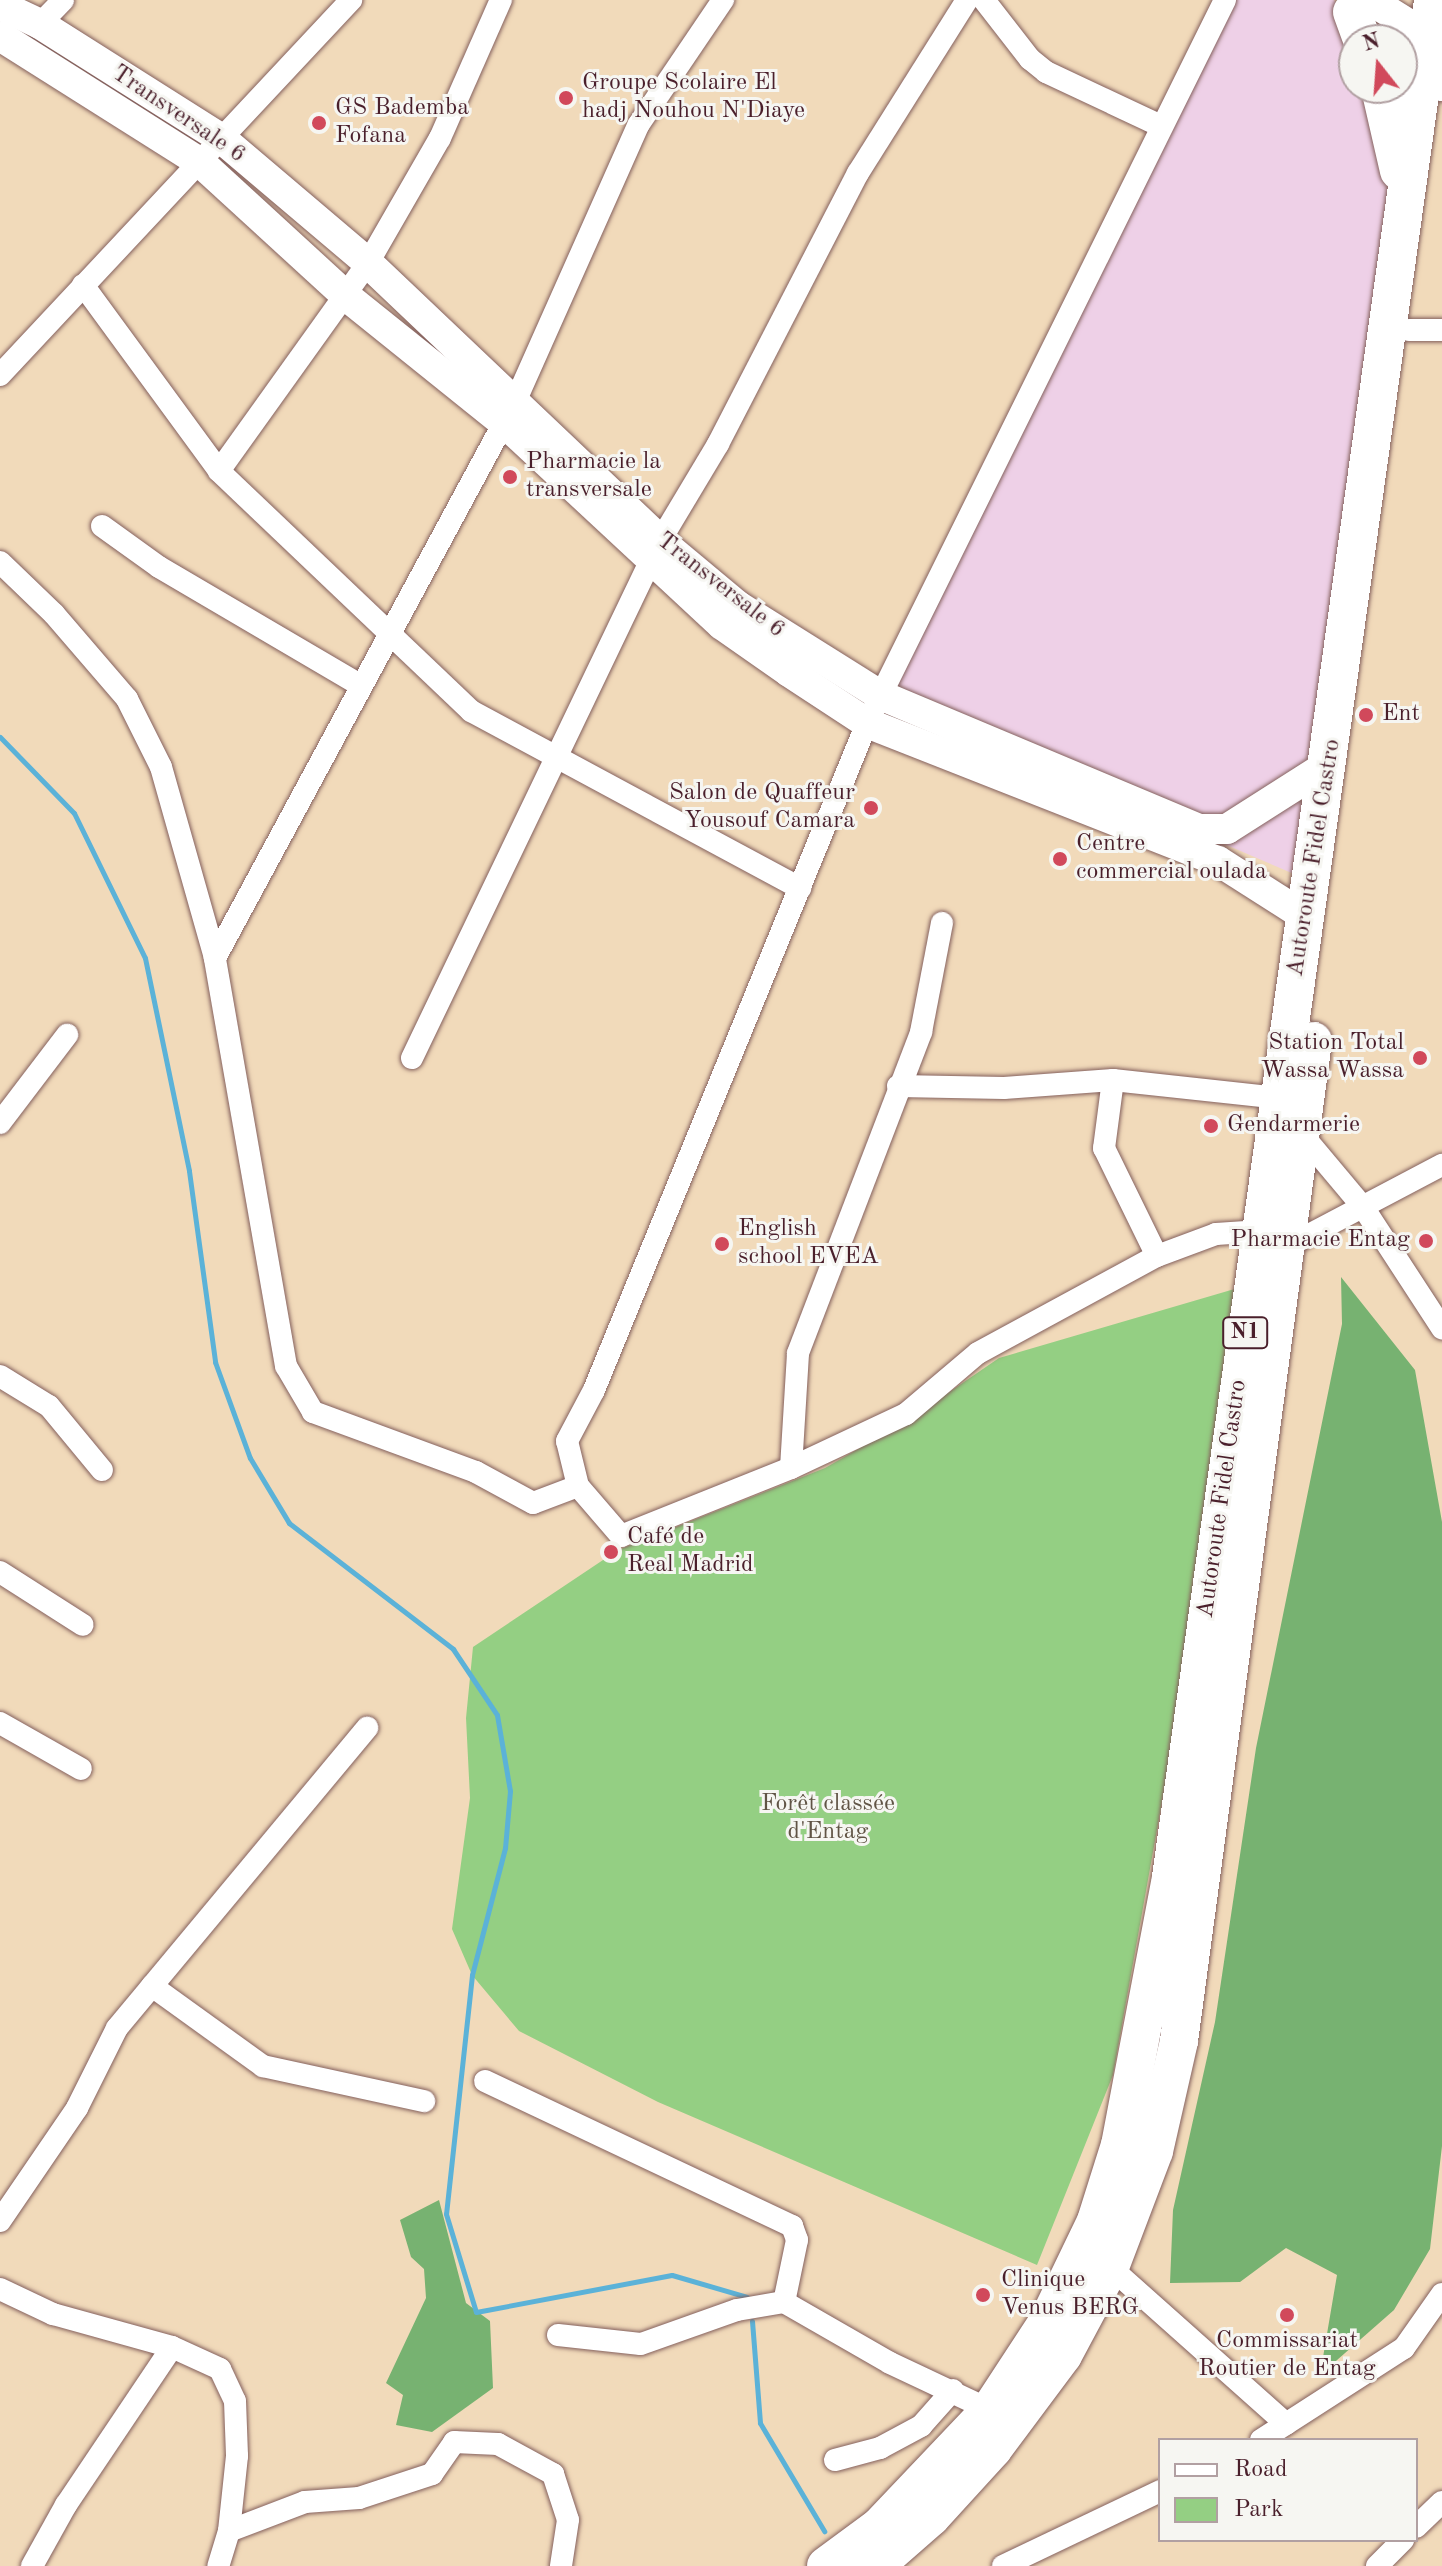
<!DOCTYPE html>
<meta charset="utf-8">
<style>
body{margin:0}
#map{position:relative;width:1442px;height:2566px;overflow:hidden;background:#f1daba;font-family:"Old Standard TT",serif}
div>[style]{position:absolute}
.built>*{inset:0;background:#eed0e7}
.green>*{inset:0;background:#94cf83}
.forest>*{inset:0;background:#77b271}
.stream>*{height:5px;margin:-2.5px;padding:0 2.5px;transform-origin:2.5px;border-radius:2.5px;background:#5bb2d8}
.roads{filter:drop-shadow(0 0 2px #84605d) drop-shadow(0 0 2px #84605d)}
.street>*{height:22px;margin:-11px;padding:0 11px;transform-origin:11px;border-radius:11px;background:#fff}
.secondary>*{height:30px;margin:-15px;padding:0 15px;transform-origin:15px;border-radius:15px;background:#fff}
.highway>*{height:38px;margin:-19px;padding:0 19px;transform-origin:19px;border-radius:19px;background:#fff}
.dots>*{width:22px;height:22px;translate:-50% -50%;box-sizing:border-box;border:4px solid #f6f6f2;border-radius:50%}
span{translate:-50% -50%;white-space:nowrap;text-align:center;line-height:1.15;-webkit-text-stroke:6px #f6f6f2;paint-order:stroke}
.shield-label span{padding:2px 6px;background:#f6f6f2;border:2px solid;border-radius:6px;-webkit-text-stroke-width:0}
.shield-label{font-size:22px;color:#4a1f2b;font-weight:700}
.poi-label{font-size:24px;color:#4a1f2b}
.left{translate:0 -50%;text-align:left}
.right{translate:-100% -50%;text-align:right}
.street-label{font-size:24px;color:#4a1f2b}
.park-label{font-size:24px;color:#605445}
.legend{position:absolute;left:1158px;top:2438px;width:260px;height:104px;box-sizing:border-box;background:#f6f6f2;border:2px solid #b1a0a2;margin:0;padding:10px 14px;list-style:none;font-size:24px;color:#4a1f2b}
.legend li{display:flex;align-items:center;gap:16px;height:40px}
.legend b{width:40px;border:2px solid #b1a0a2}
.north{position:absolute;left:1338px;top:24px;width:80px;height:80px;box-sizing:border-box;background:#f6f6f2;border:2px solid #b1a0a2;border-radius:50%;rotate:343deg;font-size:22px;font-weight:700;line-height:32px;text-align:center;color:#4a1f2b}
.north::after{content:'';display:block;margin:auto;width:28px;height:36px;background:#d1495b;clip-path:polygon(50% 0,100% 100%,50% 72%,0 100%)}
</style>
<div id="map">
<div class="built">
<i style="clip-path:polygon(1227px 0,1334px 0,1357px 40px,1354px 88px,1375px 88px,1396px 210px,1294px 874px,884px 698px)"></i>
</div>
<div class="green">
<i style="clip-path:polygon(1255px 1283px,1113px 2075px,1037px 2265px,658px 2102px,519px 2031px,472px 1975px,452px 1929px,470px 1798px,466px 1718px,473px 1647px,618px 1550px,825px 1468px,907px 1421px,999px 1358px)"></i>
</div>
<div class="forest">
<i style="clip-path:polygon(1341px 1277px,1415px 1370px,1442px 1522px,1442px 2146px,1430px 2249px,1394px 2310px,1320px 2375px,1337px 2275px,1286px 2248px,1240px 2282px,1170px 2283px,1173px 2210px,1215px 2022px,1256px 1748px,1342px 1324px)"></i>
<i style="clip-path:polygon(439px 2200px,466px 2303px,490px 2321px,493px 2388px,432px 2432px,396px 2425px,403px 2395px,386px 2383px,426px 2298px,424px 2269px,411px 2257px,400px 2220px)"></i>
</div>
<div class="stream">
<i style="left:0;top:737px;width:106px;rotate:45.8deg"></i>
<i style="left:74px;top:813px;width:161px;rotate:63.9deg"></i>
<i style="left:145px;top:958px;width:217px;rotate:78.3deg"></i>
<i style="left:189px;top:1171px;width:193px;rotate:82.2deg"></i>
<i style="left:215px;top:1362px;width:102px;rotate:70deg"></i>
<i style="left:250px;top:1458px;width:76px;rotate:59deg"></i>
<i style="left:289px;top:1523px;width:207px;rotate:37.5deg"></i>
<i style="left:453px;top:1649px;width:79px;rotate:56.3deg"></i>
<i style="left:497px;top:1715px;width:77px;rotate:80.3deg"></i>
<i style="left:510px;top:1791px;width:57px;rotate:95deg"></i>
<i style="left:505px;top:1848px;width:131px;rotate:104.6deg"></i>
<i style="left:472px;top:1975px;width:240px;rotate:96.2deg"></i>
<i style="left:446px;top:2214px;width:102px;rotate:73deg"></i>
<i style="left:476px;top:2312px;width:199px;rotate:-10.7deg"></i>
<i style="left:672px;top:2275px;width:78px;rotate:16.3deg"></i>
<i style="left:752px;top:2321px;width:102px;rotate:85.5deg"></i>
<i style="left:760px;top:2423px;width:126px;rotate:59.3deg"></i>
</div>
<div class="roads">
<div class="street">
<i style="left:984px;top:0;width:75px;rotate:52.1deg"></i>
<i style="left:1030px;top:59px;width:21px;rotate:39deg"></i>
<i style="left:1046px;top:72px;width:127px;rotate:25.2deg"></i>
<i style="left:1225px;top:0;width:807px;rotate:116.34deg"></i>
<i style="left:867px;top:723px;width:721px;rotate:112.26deg"></i>
<i style="left:594px;top:1390px;width:58px;rotate:117.9deg"></i>
<i style="left:567px;top:1441px;width:46px;rotate:76.3deg"></i>
<i style="left:578px;top:1486px;width:66px;rotate:49.3deg"></i>
<i style="left:621px;top:1536px;width:183px;rotate:-21.8deg"></i>
<i style="left:791px;top:1468px;width:127px;rotate:-25.2deg"></i>
<i style="left:906px;top:1414px;width:94px;rotate:-40.3deg"></i>
<i style="left:978px;top:1353px;width:204px;rotate:-28.5deg"></i>
<i style="left:1157px;top:1256px;width:63px;rotate:-20.4deg"></i>
<i style="left:1216px;top:1234px;width:45px;rotate:-3.8deg"></i>
<i style="left:40px;top:24px;width:33px;rotate:-46deg"></i>
<i style="left:83px;top:285px;width:230px;rotate:53.8deg"></i>
<i style="left:219px;top:471px;width:348px;rotate:43.6deg"></i>
<i style="left:471px;top:711px;width:374px;rotate:28.3deg"></i>
<i style="left:1409px;top:330px;width:33px"></i>
<i style="left:0;top:375px;width:514px;rotate:-46.89deg"></i>
<i style="left:219px;top:471px;width:256px;rotate:-54.4deg"></i>
<i style="left:368px;top:263px;width:144px;rotate:-60.1deg"></i>
<i style="left:440px;top:138px;width:151px;rotate:-66.2deg"></i>
<i style="left:102px;top:526px;width:70px;rotate:35.7deg"></i>
<i style="left:159px;top:567px;width:233px;rotate:30.4deg"></i>
<i style="left:0;top:562px;width:75px;rotate:43.9deg"></i>
<i style="left:54px;top:614px;width:112px;rotate:49.3deg"></i>
<i style="left:127px;top:699px;width:76px;rotate:63.4deg"></i>
<i style="left:161px;top:767px;width:198px;rotate:74.2deg"></i>
<i style="left:412px;top:1058px;width:573px;rotate:-64.37deg"></i>
<i style="left:660px;top:541px;width:113px;rotate:-59.1deg"></i>
<i style="left:718px;top:444px;width:305px;rotate:-62.7deg"></i>
<i style="left:858px;top:173px;width:204px;rotate:-57.8deg"></i>
<i style="left:1113px;top:1080px;width:69px;rotate:97.5deg"></i>
<i style="left:1104px;top:1148px;width:120px;rotate:63.9deg"></i>
<i style="left:898px;top:1086px;width:106px;rotate:1.1deg"></i>
<i style="left:1004px;top:1088px;width:109px;rotate:-4.2deg"></i>
<i style="left:1113px;top:1080px;width:166px;rotate:6.2deg"></i>
<i style="left:0;top:1123px;width:111px;rotate:-52.7deg"></i>
<i style="left:1300px;top:1132px;width:98px;rotate:50deg"></i>
<i style="left:1363px;top:1207px;width:145px;rotate:56.9deg"></i>
<i style="left:1290px;top:1245px;width:172px;rotate:-27.8deg"></i>
<i style="left:0;top:1376px;width:57px;rotate:31.5deg"></i>
<i style="left:49px;top:1406px;width:83px;rotate:50.4deg"></i>
<i style="left:791px;top:1468px;width:115px;rotate:-86.5deg"></i>
<i style="left:798px;top:1353px;width:344px;rotate:-69deg"></i>
<i style="left:921px;top:1032px;width:111px;rotate:-79.1deg"></i>
<i style="left:578px;top:1486px;width:48px;rotate:159.3deg"></i>
<i style="left:533px;top:1503px;width:65px;rotate:-151.5deg"></i>
<i style="left:476px;top:1472px;width:174px;rotate:-159.8deg"></i>
<i style="left:313px;top:1412px;width:53px;rotate:-120.4deg"></i>
<i style="left:286px;top:1366px;width:414px;rotate:-99.9deg"></i>
<i style="left:215px;top:958px;width:632px;rotate:-61.65deg"></i>
<i style="left:515px;top:402px;width:304px;rotate:-66deg"></i>
<i style="left:639px;top:124px;width:150px;rotate:-55.9deg"></i>
<i style="left:0;top:1572px;width:98px;rotate:32.6deg"></i>
<i style="left:0;top:1723px;width:93px;rotate:29.6deg"></i>
<i style="left:152px;top:1986px;width:137px;rotate:35.8deg"></i>
<i style="left:263px;top:2066px;width:165px;rotate:12.3deg"></i>
<i style="left:485px;top:2081px;width:340px;rotate:25.3deg"></i>
<i style="left:792px;top:2226px;width:15px;rotate:70deg"></i>
<i style="left:797px;top:2240px;width:63px;rotate:101.8deg"></i>
<i style="left:784px;top:2302px;width:122px;rotate:29.9deg"></i>
<i style="left:890px;top:2363px;width:110px;rotate:25.2deg"></i>
<i style="left:0;top:2221px;width:137px;rotate:-55.7deg"></i>
<i style="left:77px;top:2108px;width:89px;rotate:-63.4deg"></i>
<i style="left:117px;top:2028px;width:391px;rotate:-50.2deg"></i>
<i style="left:1110px;top:2267px;width:236px;rotate:41.7deg"></i>
<i style="left:0;top:2289px;width:59px;rotate:25.3deg"></i>
<i style="left:53px;top:2314px;width:123px;rotate:15.5deg"></i>
<i style="left:172px;top:2347px;width:53px;rotate:24.6deg"></i>
<i style="left:220px;top:2369px;width:35px;rotate:65deg"></i>
<i style="left:235px;top:2401px;width:55px;rotate:87.9deg"></i>
<i style="left:237px;top:2456px;width:75px;rotate:96.1deg"></i>
<i style="left:229px;top:2531px;width:37px;rotate:107deg"></i>
<i style="left:558px;top:2335px;width:83px;rotate:6.2deg"></i>
<i style="left:641px;top:2344px;width:102px;rotate:-19.5deg"></i>
<i style="left:737px;top:2310px;width:48px;rotate:-9.7deg"></i>
<i style="left:1261px;top:2440px;width:170px;rotate:-32.8deg"></i>
<i style="left:1404px;top:2348px;width:66px;rotate:-54.9deg"></i>
<i style="left:835px;top:2460px;width:47px;rotate:-14.9deg"></i>
<i style="left:880px;top:2448px;width:47px;rotate:-28.2deg"></i>
<i style="left:921px;top:2426px;width:48px;rotate:-48.4deg"></i>
<i style="left:1416px;top:2527px;width:36px;rotate:-44deg"></i>
<i style="left:229px;top:2531px;width:81px;rotate:-20.9deg"></i>
<i style="left:305px;top:2502px;width:54px;rotate:-4.2deg"></i>
<i style="left:359px;top:2498px;width:77px;rotate:-18.2deg"></i>
<i style="left:432px;top:2474px;width:39px;rotate:-55deg"></i>
<i style="left:454px;top:2442px;width:44px;rotate:2.6deg"></i>
<i style="left:498px;top:2444px;width:63px;rotate:28.6deg"></i>
<i style="left:553px;top:2474px;width:48px;rotate:71.9deg"></i>
<i style="left:568px;top:2520px;width:47px;rotate:98.7deg"></i>
<i style="left:32px;top:2566px;width:70px;rotate:-60.9deg"></i>
<i style="left:66px;top:2505px;width:190px;rotate:-56.1deg"></i>
<i style="left:1003px;top:2566px;width:174px;rotate:-25.5deg"></i>
<i style="left:1377px;top:2566px;width:37px;rotate:-45deg"></i>
</div>
<div class="secondary">
<i style="left:1370px;top:0;width:85px;rotate:32deg"></i>
<i style="left:0;top:5px;width:44px;rotate:25.4deg"></i>
<i style="left:40px;top:24px;width:215px;rotate:32.3deg"></i>
<i style="left:222px;top:139px;width:192px;rotate:40.3deg"></i>
<i style="left:368px;top:263px;width:411px;rotate:43.5deg"></i>
<i style="left:666px;top:546px;width:94px;rotate:39.8deg"></i>
<i style="left:738px;top:606px;width:168px;rotate:32.1deg"></i>
<i style="left:880px;top:695px;width:345px;rotate:22.8deg"></i>
<i style="left:1198px;top:829px;width:29px"></i>
<i style="left:1227px;top:829px;width:121px;rotate:-32.5deg"></i>
<i style="left:0;top:36px;width:238px;rotate:32.3deg"></i>
<i style="left:201px;top:163px;width:197px;rotate:42.5deg"></i>
<i style="left:346px;top:296px;width:211px;rotate:38.8deg"></i>
<i style="left:510px;top:428px;width:289px;rotate:42.9deg"></i>
<i style="left:722px;top:625px;width:82px;rotate:35deg"></i>
<i style="left:789px;top:672px;width:93px;rotate:33.2deg"></i>
<i style="left:867px;top:723px;width:377px;rotate:21.5deg"></i>
<i style="left:1218px;top:861px;width:104px;rotate:32.5deg"></i>
<i style="left:1402px;top:53px;width:52px;rotate:39.5deg"></i>
</div>
<div class="highway">
<i style="left:1352px;top:12px;width:30px;rotate:70deg"></i>
<i style="left:1380px;top:88px;width:85px;rotate:77.1deg"></i>
<i style="left:826px;top:2566px;width:66px;rotate:-36.3deg"></i>
<i style="left:879px;top:2527px;width:161px;rotate:-46.5deg"></i>
<i style="left:990px;top:2410px;width:104px;rotate:-56.8deg"></i>
<i style="left:1047px;top:2323px;width:113px;rotate:-64.3deg"></i>
<i style="left:1096px;top:2221px;width:80px;rotate:-72.5deg"></i>
<i style="left:1120px;top:2145px;width:273px;rotate:-79.2deg"></i>
<i style="left:1171px;top:1877px;width:1895px;rotate:-82.05deg"></i>
<i style="left:875px;top:2566px;width:74px;rotate:-41.2deg"></i>
<i style="left:931px;top:2517px;width:92px;rotate:-47.6deg"></i>
<i style="left:993px;top:2449px;width:117px;rotate:-53.3deg"></i>
<i style="left:1063px;top:2355px;width:100px;rotate:-61.9deg"></i>
<i style="left:1110px;top:2267px;width:124px;rotate:-69.2deg"></i>
<i style="left:1154px;top:2151px;width:113px;rotate:-77.2deg"></i>
<i style="left:1179px;top:2041px;width:1009px;rotate:-82.37deg"></i>
</div>
</div>
<div class="dots">
<i style="left:566px;top:98px;background:#d1495b"></i>
<i style="left:319px;top:123px;background:#d1495b"></i>
<i style="left:510px;top:477px;background:#d1495b"></i>
<i style="left:1366px;top:715px;background:#d1495b"></i>
<i style="left:871px;top:808px;background:#d1495b"></i>
<i style="left:1060px;top:859px;background:#d1495b"></i>
<i style="left:1420px;top:1058px;background:#d1495b"></i>
<i style="left:1211px;top:1126px;background:#d1495b"></i>
<i style="left:1426px;top:1241px;background:#d1495b"></i>
<i style="left:722px;top:1244px;background:#d1495b"></i>
<i style="left:611px;top:1552px;background:#d1495b"></i>
<i style="left:983px;top:2295px;background:#d1495b"></i>
<i style="left:1287px;top:2315px;background:#d1495b"></i>
</div>
<div class="shield-label">
<span style="left:1245px;top:1333px">N1</span>
</div>
<div class="poi-label">
<span class="left" style="left:582px;top:98px">Groupe Scolaire El<br>hadj Nouhou N'Diaye</span>
<span class="left" style="left:335px;top:123px">GS Bademba<br>Fofana</span>
<span class="left" style="left:526px;top:477px">Pharmacie la<br>transversale</span>
<span class="left" style="left:1382px;top:715px">Ent</span>
<span class="right" style="left:855px;top:808px">Salon de Quaffeur<br>Yousouf Camara</span>
<span class="left" style="left:1076px;top:859px">Centre<br>commercial oulada</span>
<span class="right" style="left:1404px;top:1058px">Station Total<br>Wassa Wassa</span>
<span class="left" style="left:1227px;top:1126px">Gendarmerie</span>
<span class="left" style="left:738px;top:1244px">English<br>school EVEA</span>
<span class="right" style="left:1410px;top:1241px">Pharmacie Entag</span>
<span class="left" style="left:627px;top:1552px">Café de<br>Real Madrid</span>
<span class="left" style="left:1001px;top:2295px">Clinique<br>Venus BERG</span>
<span style="left:1287px;top:2356px">Commissariat<br>Routier de Entag</span>
</div>
<div class="street-label">
<span style="left:178px;top:115px;rotate:34deg">Transversale 6</span>
<span style="left:720px;top:586px;rotate:38deg">Transversale 6</span>
<span style="left:1315px;top:858px;rotate:-81deg">Autoroute Fidel Castro</span>
<span style="left:1223px;top:1499px;rotate:-82deg">Autoroute Fidel Castro</span>
</div>
<div class="park-label">
<span style="left:828px;top:1819px">Forêt classée<br>d'Entag</span>
</div>
<ul class="legend">
<li><b style="height:10px;background:#fff"></b>Road</li>
<li><b style="height:22px;background:#94cf83"></b>Park</li>
</ul>
<div class="north">N</div>
</div>
